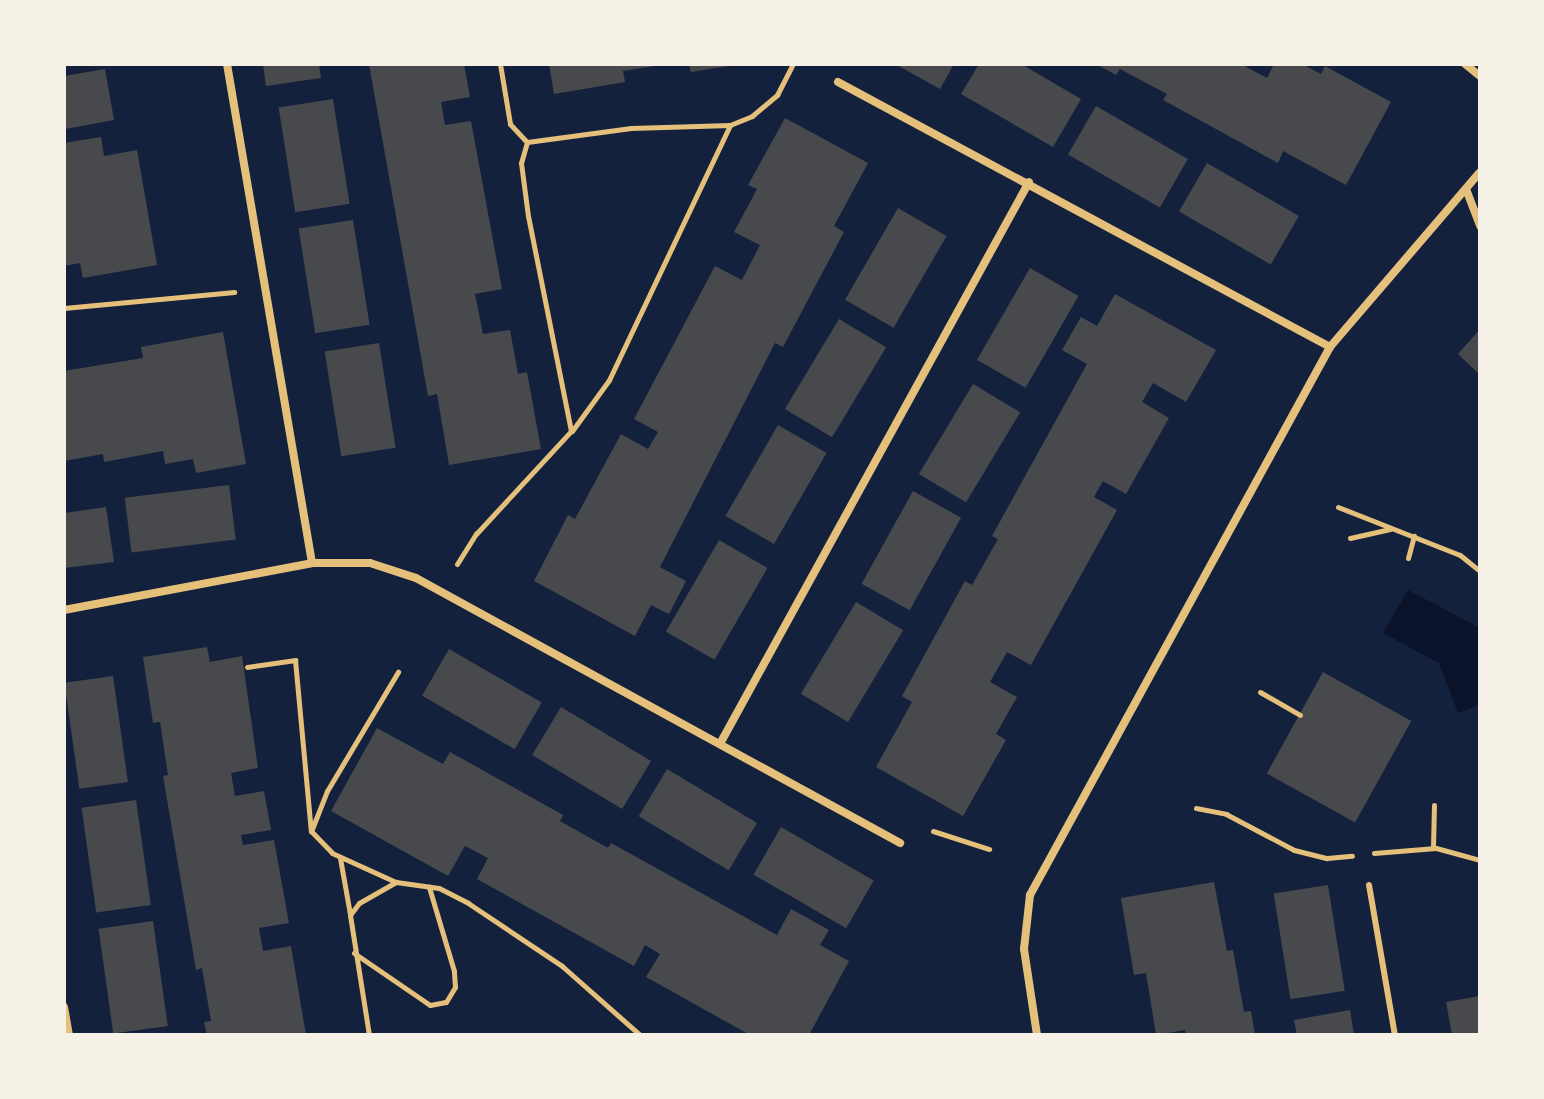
<!DOCTYPE html>
<style>
body{margin:0}
#map{position:relative;width:1544px;height:1099px;overflow:hidden;background:#14213d;font-family:"DM Sans",sans-serif}
div>[style]{position:absolute}
.water>*{inset:0;background:#0b132b}
.building>*{inset:0;background:#48494c;transform-origin:0 0}
.path>*{height:5px;margin:-2.5px;padding:0 2.5px;transform-origin:2.5px;border-radius:2.5px;background:#e5c07b}
.service>*{height:6px;margin:-3px;padding:0 3px;transform-origin:3px;border-radius:3px;background:#e5c07b}
.minor>*{height:8px;margin:-4px;padding:0 4px;transform-origin:4px;border-radius:4px;background:#e5c07b}
span{translate:-50% -50%;white-space:nowrap;text-align:center;line-height:1.15;-webkit-text-stroke:6px #f6f1e7;paint-order:stroke}
.frame{position:absolute;inset:0;border:66px solid #f6f1e7;pointer-events:none}
</style>
<div id="map">
<div class="water">
<i style="clip-path:polygon(1408px 590px,1480px 628px,1480px 705px,1458px 713px,1439px 663px,1383px 633px)"></i>
</div>
<div class="building">
<i style="clip-path:polygon(263px 64px,319px 64px,321px 78px,266px 86px)"></i>
<i style="clip-path:polygon(369px 64px,464px 64px,470px 97px,441px 102px,445px 125px,471px 121px,502px 289px,475px 294px,483px 334px,510px 330px,518px 374px,527px 372px,541px 449px,449px 465px,437px 394px,428px 396px)"></i>
<i style="clip-path:polygon(549px 64px,655px 64px,655px 66px,623px 71px,625px 82px,554px 94px)"></i>
<i style="clip-path:polygon(689px 64px,729px 64px,729px 66px,691px 72px)"></i>
<i style="clip-path:polygon(895px 64px,954px 64px,940px 89px)"></i>
<i style="clip-path:polygon(979px 64px,1021px 64px,1081px 99px,1053px 147px,961px 94px)"></i>
<i style="clip-path:polygon(1096px 64px,1241px 64px,1267px 78px,1274px 64px,1302px 64px,1321px 74px,1325px 66px,1391px 102px,1346px 185px,1283px 151px,1278px 163px,1163px 100px,1167px 94px,1120px 69px,1116px 75px)"></i>
<i style="clip-path:polygon(105px 69px,114px 120px,65px 129px,64px 76px)"></i>
<i style="left:333px;top:99px;width:106px;height:55px;rotate:81deg"></i>
<i style="left:1096px;top:106px;width:106px;height:56px;rotate:30deg"></i>
<i style="clip-path:polygon(785px 118px,868px 163px,834px 226px,844px 232px,783px 347px,775px 343px,660px 567px,686px 581px,669px 614px,651px 605px,635px 636px,534px 581px,568px 515px,575px 519px,621px 434px,648px 449px,658px 432px,634px 419px,715px 266px,742px 280px,760px 245px,734px 232px,757px 189px,748px 185px)"></i>
<i style="clip-path:polygon(101px 137px,104px 156px,137px 150px,157px 265px,83px 278px,80px 263px,64px 266px,64px 143px)"></i>
<i style="left:1207px;top:163px;width:106px;height:56px;rotate:30deg"></i>
<i style="left:898px;top:208px;width:56px;height:106px;rotate:30deg"></i>
<i style="left:353px;top:220px;width:106px;height:55px;rotate:81deg"></i>
<i style="left:1030px;top:268px;width:56px;height:106px;rotate:30deg"></i>
<i style="clip-path:polygon(1115px 294px,1216px 350px,1186px 402px,1153px 383px,1142px 402px,1169px 418px,1126px 494px,1103px 481px,1094px 497px,1117px 510px,1031px 665px,1007px 652px,990px 682px,1017px 697px,996px 734px,1006px 740px,963px 816px,876px 767px,912px 702px,902px 696px,965px 581px,972px 585px,998px 539px,992px 536px,1087px 364px,1062px 350px,1081px 317px,1097px 326px)"></i>
<i style="left:839px;top:319px;width:55px;height:105px;rotate:31deg"></i>
<i style="clip-path:polygon(1480px 329px,1480px 375px,1458px 354px)"></i>
<i style="clip-path:polygon(223px 332px,246px 464px,196px 473px,193px 459px,165px 464px,163px 451px,104px 462px,103px 454px,64px 461px,64px 371px,143px 358px,141px 347px)"></i>
<i style="left:379px;top:343px;width:106px;height:55px;rotate:81deg"></i>
<i style="left:973px;top:384px;width:55px;height:105px;rotate:31deg"></i>
<i style="left:778px;top:425px;width:56px;height:105px;rotate:30deg"></i>
<i style="left:229px;top:485px;width:55px;height:105px;rotate:83deg"></i>
<i style="left:913px;top:491px;width:55px;height:106px;rotate:29deg"></i>
<i style="clip-path:polygon(106px 507px,114px 562px,64px 568px,64px 513px)"></i>
<i style="left:719px;top:540px;width:56px;height:106px;rotate:30deg"></i>
<i style="left:856px;top:602px;width:55px;height:107px;rotate:31deg"></i>
<i style="clip-path:polygon(207px 647px,210px 662px,242px 656px,258px 768px,231px 773px,235px 796px,264px 791px,271px 830px,241px 835px,243px 845px,274px 840px,289px 923px,259px 928px,263px 951px,291px 946px,306px 1035px,207px 1035px,204px 1022px,211px 1021px,202px 968px,196px 970px,163px 776px,168px 775px,160px 722px,153px 723px,143px 657px)"></i>
<i style="left:449px;top:649px;width:107px;height:54px;rotate:30deg"></i>
<i style="left:1323px;top:672px;width:101px;height:116px;rotate:29deg"></i>
<i style="left:113px;top:676px;width:107px;height:49px;rotate:82deg"></i>
<i style="left:561px;top:707px;width:105px;height:56px;rotate:31deg"></i>
<i style="clip-path:polygon(377px 728px,443px 764px,450px 752px,563px 815px,560px 821px,608px 848px,611px 843px,777px 935px,791px 909px,829px 930px,820px 945px,849px 961px,809px 1035px,750px 1035px,646px 977px,660px 954px,645px 945px,634px 966px,477px 879px,488px 858px,465px 846px,448px 876px,331px 811px)"></i>
<i style="left:667px;top:769px;width:105px;height:55px;rotate:31deg"></i>
<i style="left:136px;top:800px;width:106px;height:55px;rotate:82deg"></i>
<i style="left:781px;top:827px;width:107px;height:55px;rotate:30deg"></i>
<i style="clip-path:polygon(1214px 882px,1227px 951px,1233px 950px,1244px 1012px,1251px 1011px,1255px 1035px,1186px 1035px,1185px 1030px,1156px 1035px,1146px 973px,1134px 975px,1121px 898px)"></i>
<i style="left:1328px;top:885px;width:107px;height:55px;rotate:81deg"></i>
<i style="left:153px;top:921px;width:106px;height:55px;rotate:82deg"></i>
<i style="clip-path:polygon(1480px 996px,1480px 1035px,1452px 1035px,1446px 1002px)"></i>
<i style="clip-path:polygon(1350px 1010px,1354px 1035px,1297px 1035px,1294px 1020px)"></i>
</div>
<div class="path">
<i style="left:500px;top:64px;width:61px;rotate:80.5deg"></i>
<i style="left:510px;top:124px;width:25px;rotate:47deg"></i>
<i style="left:527px;top:142px;width:105px;rotate:-7.7deg"></i>
<i style="left:631px;top:128px;width:99px;rotate:-1.7deg"></i>
<i style="left:730px;top:125px;width:24px;rotate:-22deg"></i>
<i style="left:752px;top:116px;width:33px;rotate:-40deg"></i>
<i style="left:777px;top:95px;width:35px;rotate:-63deg"></i>
<i style="left:64px;top:308px;width:171px;rotate:-5.4deg"></i>
<i style="left:572px;top:431px;width:63px;rotate:-54deg"></i>
<i style="left:609px;top:380px;width:282px;rotate:-64.6deg"></i>
<i style="left:1338px;top:507px;width:131px;rotate:21.5deg"></i>
<i style="left:1460px;top:555px;width:26px;rotate:39deg"></i>
<i style="left:1350px;top:538px;width:41px;rotate:-12.7deg"></i>
<i style="left:1408px;top:558px;width:23px;rotate:-75deg"></i>
<i style="left:457px;top:564px;width:36px;rotate:-58deg"></i>
<i style="left:476px;top:534px;width:140px;rotate:-47.3deg"></i>
<i style="left:571px;top:431px;width:219px;rotate:-101.3deg"></i>
<i style="left:528px;top:216px;width:53px;rotate:-97.5deg"></i>
<i style="left:521px;top:163px;width:22px;rotate:-74deg"></i>
<i style="left:247px;top:667px;width:49px;rotate:-8.3deg"></i>
<i style="left:295px;top:660px;width:172px;rotate:84.7deg"></i>
<i style="left:311px;top:831px;width:30px;rotate:46deg"></i>
<i style="left:332px;top:853px;width:70px;rotate:24.4deg"></i>
<i style="left:396px;top:882px;width:43px;rotate:7.9deg"></i>
<i style="left:439px;top:888px;width:33px;rotate:27deg"></i>
<i style="left:468px;top:903px;width:113px;rotate:33.8deg"></i>
<i style="left:562px;top:966px;width:104px;rotate:41.5deg"></i>
<i style="left:1260px;top:692px;width:46px;rotate:29.9deg"></i>
<i style="left:1196px;top:808px;width:31px;rotate:11deg"></i>
<i style="left:1226px;top:814px;width:77px;rotate:27.9deg"></i>
<i style="left:1294px;top:850px;width:34px;rotate:14deg"></i>
<i style="left:1327px;top:858px;width:25px;rotate:-5deg"></i>
<i style="left:312px;top:829px;width:41px;rotate:-68.5deg"></i>
<i style="left:327px;top:791px;width:139px;rotate:-59.2deg"></i>
<i style="left:933px;top:831px;width:59px;rotate:17.8deg"></i>
<i style="left:1433px;top:848px;width:43px;rotate:-88.7deg"></i>
<i style="left:1374px;top:853px;width:62px;rotate:-4.6deg"></i>
<i style="left:1436px;top:848px;width:46px;rotate:15.3deg"></i>
<i style="left:340px;top:858px;width:57px;rotate:79.9deg"></i>
<i style="left:354px;top:953px;width:92px;rotate:34.4deg"></i>
<i style="left:430px;top:1005px;width:16px;rotate:-11deg"></i>
<i style="left:446px;top:1002px;width:17px;rotate:-59deg"></i>
<i style="left:455px;top:987px;width:16px;rotate:-94deg"></i>
<i style="left:454px;top:971px;width:88px;rotate:-106.6deg"></i>
<i style="left:369px;top:1035px;width:121px;rotate:-99deg"></i>
<i style="left:350px;top:915px;width:15px;rotate:-53deg"></i>
<i style="left:359px;top:903px;width:43px;rotate:-29.6deg"></i>
</div>
<div class="service">
<i style="left:1369px;top:885px;width:152px;rotate:80.2deg"></i>
</div>
<div class="minor">
<i style="left:227px;top:64px;width:506px;rotate:80.33deg"></i>
<i style="left:1465px;top:64px;width:19px;rotate:39deg"></i>
<i style="left:838px;top:82px;width:559px;rotate:28.31deg"></i>
<i style="left:1466px;top:189px;width:40px;rotate:69deg"></i>
<i style="left:64px;top:610px;width:252px;rotate:-10.7deg"></i>
<i style="left:312px;top:563px;width:58px"></i>
<i style="left:370px;top:563px;width:48px;rotate:18.1deg"></i>
<i style="left:416px;top:578px;width:552px;rotate:28.7deg"></i>
<i style="left:721px;top:742px;width:639px;rotate:-61.19deg"></i>
<i style="left:64px;top:1007px;width:28px;rotate:80deg"></i>
<i style="left:1037px;top:1035px;width:87px;rotate:-98.6deg"></i>
<i style="left:1024px;top:949px;width:54px;rotate:-83.7deg"></i>
<i style="left:1030px;top:895px;width:625px;rotate:-61.3deg"></i>
<i style="left:1330px;top:347px;width:230px;rotate:-49.4deg"></i>
</div>
<div class="frame"></div>
</div>
